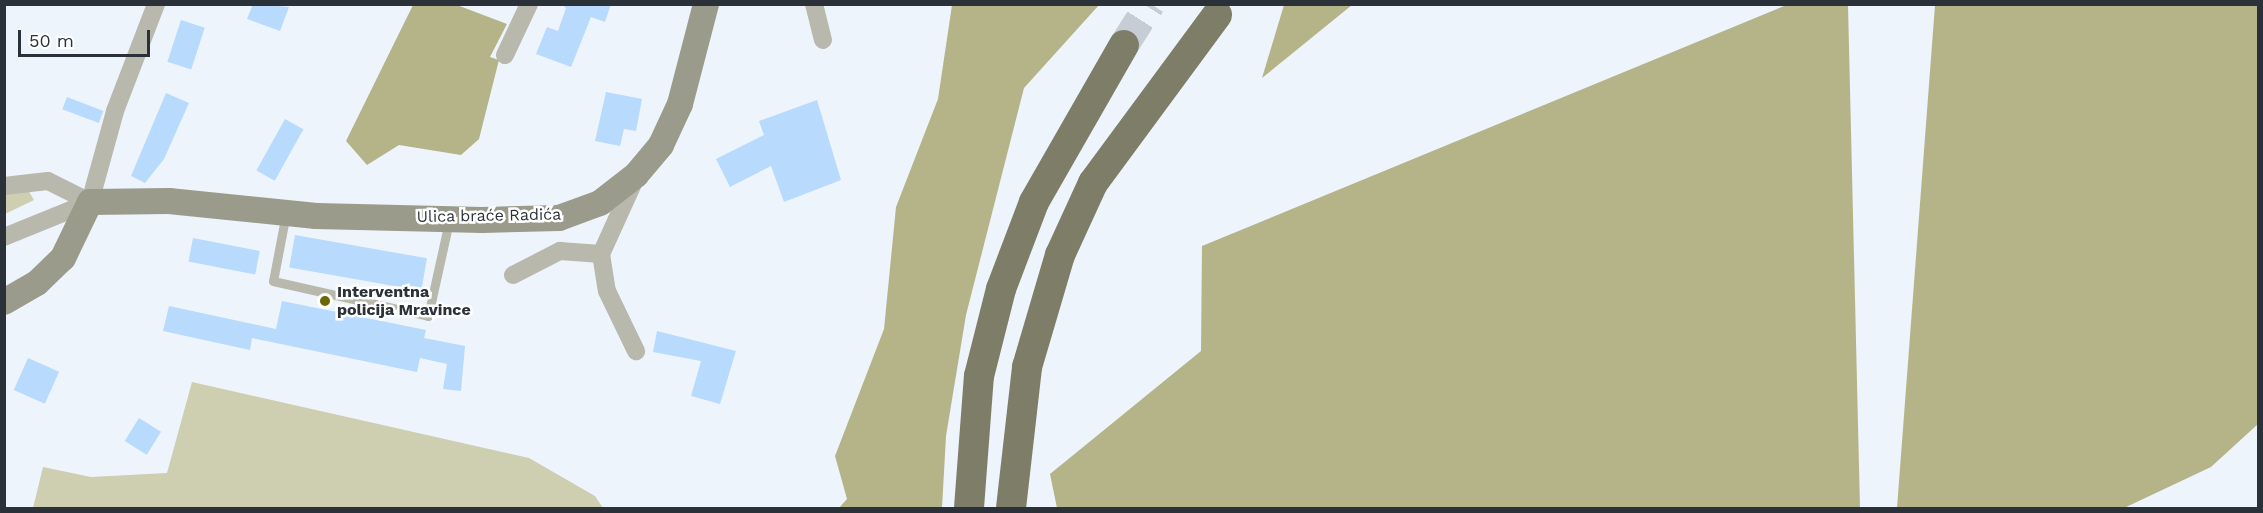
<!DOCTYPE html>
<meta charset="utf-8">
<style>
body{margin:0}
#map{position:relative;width:2263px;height:513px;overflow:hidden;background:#edf4fc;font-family:"Work Sans",sans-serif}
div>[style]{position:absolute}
.green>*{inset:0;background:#ceceb0}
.forest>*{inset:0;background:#b5b488}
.building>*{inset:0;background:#b7dafd;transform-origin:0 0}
.trunk-tunnel>*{height:30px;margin-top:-15px;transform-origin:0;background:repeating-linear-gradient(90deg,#c6cdd5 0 30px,transparent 0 45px)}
.service>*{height:9px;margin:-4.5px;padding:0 4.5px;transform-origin:4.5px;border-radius:4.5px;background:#b8b8ad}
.minor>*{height:18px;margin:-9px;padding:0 9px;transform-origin:9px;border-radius:9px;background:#b8b8ad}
.secondary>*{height:26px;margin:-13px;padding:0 13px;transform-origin:13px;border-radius:13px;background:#9b9b8b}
.trunk>*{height:30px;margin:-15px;padding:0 15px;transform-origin:15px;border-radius:15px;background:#7d7d68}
.dots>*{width:16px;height:16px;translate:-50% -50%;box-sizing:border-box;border:3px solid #fff;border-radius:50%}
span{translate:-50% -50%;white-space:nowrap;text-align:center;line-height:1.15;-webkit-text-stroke:5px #fff;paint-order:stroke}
.street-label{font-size:16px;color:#2a3138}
.poi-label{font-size:16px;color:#2a3138;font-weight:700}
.left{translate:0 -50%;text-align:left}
.frame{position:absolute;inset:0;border:6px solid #2a3138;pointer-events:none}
.scale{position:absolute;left:18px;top:30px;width:132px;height:27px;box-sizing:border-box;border:3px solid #2a3138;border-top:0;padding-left:8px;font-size:18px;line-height:21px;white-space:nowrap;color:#2a3138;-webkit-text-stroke:4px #fff;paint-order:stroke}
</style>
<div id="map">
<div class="green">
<i style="clip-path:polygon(28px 190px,34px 200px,5px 214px,5px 193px)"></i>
<i style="clip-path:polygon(192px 382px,529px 458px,595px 496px,603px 508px,33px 508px,43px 467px,91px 477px,167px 473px)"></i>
</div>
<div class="forest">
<i style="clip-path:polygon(1789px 4px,1848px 5px,1860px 508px,1057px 508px,1050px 474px,1201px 351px,1202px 246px)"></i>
<i style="clip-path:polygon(413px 5px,457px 5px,507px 24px,490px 57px,499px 60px,479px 139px,461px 155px,399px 145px,367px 165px,346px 141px)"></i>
<i style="clip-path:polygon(952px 5px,1099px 5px,1024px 88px,966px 315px,946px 436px,942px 508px,839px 508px,847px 499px,835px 456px,884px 329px,896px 207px,938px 99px)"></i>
<i style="clip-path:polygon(1284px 5px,1352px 5px,1262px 78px)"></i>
<i style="clip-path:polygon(1935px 5px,2258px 5px,2258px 424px,2211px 467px,2124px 508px,1897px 508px)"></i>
</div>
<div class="building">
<i style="clip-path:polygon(253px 4px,289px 7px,280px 31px,247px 19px)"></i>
<i style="clip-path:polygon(561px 4px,611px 4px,605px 22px,591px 17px,571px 67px,536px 54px,547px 27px,558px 31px,566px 8px)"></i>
<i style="left:181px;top:20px;width:25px;height:44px;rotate:18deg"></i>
<i style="clip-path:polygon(606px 92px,642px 99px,636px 131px,624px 129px,620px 146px,595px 141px)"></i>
<i style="clip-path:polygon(166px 93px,189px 103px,164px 159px,145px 183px,131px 176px)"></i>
<i style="left:67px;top:97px;width:39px;height:13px;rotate:21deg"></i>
<i style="clip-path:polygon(817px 100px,841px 180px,784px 202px,771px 166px,730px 187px,716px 159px,764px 135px,759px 121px)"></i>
<i style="left:285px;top:119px;width:21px;height:59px;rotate:29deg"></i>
<i style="left:295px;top:235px;width:134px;height:33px;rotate:10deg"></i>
<i style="left:193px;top:238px;width:68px;height:24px;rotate:11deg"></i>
<i style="clip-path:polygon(282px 301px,426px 330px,424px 338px,465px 346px,461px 391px,443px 389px,447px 364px,420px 358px,417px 372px,252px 338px,250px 350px,163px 331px,169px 306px,276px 329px)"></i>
<i style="clip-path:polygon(657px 331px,736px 351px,720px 404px,691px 396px,701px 361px,653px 352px)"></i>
<i style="left:28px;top:358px;width:34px;height:35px;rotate:24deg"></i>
<i style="left:139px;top:418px;width:26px;height:27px;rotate:32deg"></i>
</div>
<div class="trunk-tunnel">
<i style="left:1124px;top:45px;width:49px;rotate:-57.6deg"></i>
</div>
<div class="service">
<i style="left:286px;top:213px;width:69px;rotate:100.8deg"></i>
<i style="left:273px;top:281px;width:159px;rotate:12.7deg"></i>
<i style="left:428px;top:316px;width:97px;rotate:-77.5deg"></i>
</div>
<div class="minor">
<i style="left:814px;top:4px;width:37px;rotate:76deg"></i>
<i style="left:505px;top:55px;width:56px;rotate:-64.8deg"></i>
<i style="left:636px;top:177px;width:85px;rotate:114.4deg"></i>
<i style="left:601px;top:254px;width:37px;rotate:81deg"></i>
<i style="left:607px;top:291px;width:67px;rotate:64.2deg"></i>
<i style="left:4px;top:186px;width:44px;rotate:-6.5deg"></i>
<i style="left:48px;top:181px;width:47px;rotate:26.6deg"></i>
<i style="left:90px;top:202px;width:94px;rotate:-74.6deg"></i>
<i style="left:115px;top:111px;width:115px;rotate:-69deg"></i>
<i style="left:4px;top:237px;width:93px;rotate:-22.1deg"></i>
<i style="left:513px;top:275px;width:53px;rotate:-27.1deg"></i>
<i style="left:560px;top:251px;width:41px;rotate:4.2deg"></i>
</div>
<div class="secondary">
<i style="left:4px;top:302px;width:38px;rotate:-30deg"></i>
<i style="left:37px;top:283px;width:36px;rotate:-44deg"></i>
<i style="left:63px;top:258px;width:62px;rotate:-64.3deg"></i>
<i style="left:90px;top:202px;width:79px;rotate:-0.7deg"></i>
<i style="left:169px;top:201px;width:148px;rotate:5.8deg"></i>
<i style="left:316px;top:216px;width:166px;rotate:1.4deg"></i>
<i style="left:482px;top:220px;width:77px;rotate:-1.5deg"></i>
<i style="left:559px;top:218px;width:44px;rotate:-20.1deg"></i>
<i style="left:600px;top:203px;width:46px;rotate:-37.9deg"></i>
<i style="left:636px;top:175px;width:39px;rotate:-50deg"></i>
<i style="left:661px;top:145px;width:45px;rotate:-65.1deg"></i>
<i style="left:680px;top:104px;width:103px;rotate:-75.4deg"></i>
</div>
<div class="trunk">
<i style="left:969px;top:508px;width:132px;rotate:-85.7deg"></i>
<i style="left:979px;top:376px;width:90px;rotate:-75.8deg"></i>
<i style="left:1001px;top:289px;width:93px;rotate:-69.2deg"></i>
<i style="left:1034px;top:202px;width:181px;rotate:-60.2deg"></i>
<i style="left:1011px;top:508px;width:142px;rotate:-83.5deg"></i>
<i style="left:1027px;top:367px;width:117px;rotate:-73.6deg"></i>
<i style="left:1060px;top:255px;width:79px;rotate:-65.4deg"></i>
<i style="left:1093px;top:183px;width:209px;rotate:-53.6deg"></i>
</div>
<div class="dots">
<i style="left:325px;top:301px;background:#6b6801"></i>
</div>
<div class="street-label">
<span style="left:489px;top:216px;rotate:-1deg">Ulica braće Radića</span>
</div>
<div class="poi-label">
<span class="left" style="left:337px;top:301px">Interventna<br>policija Mravince</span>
</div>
<div class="frame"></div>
<div class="scale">50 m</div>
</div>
